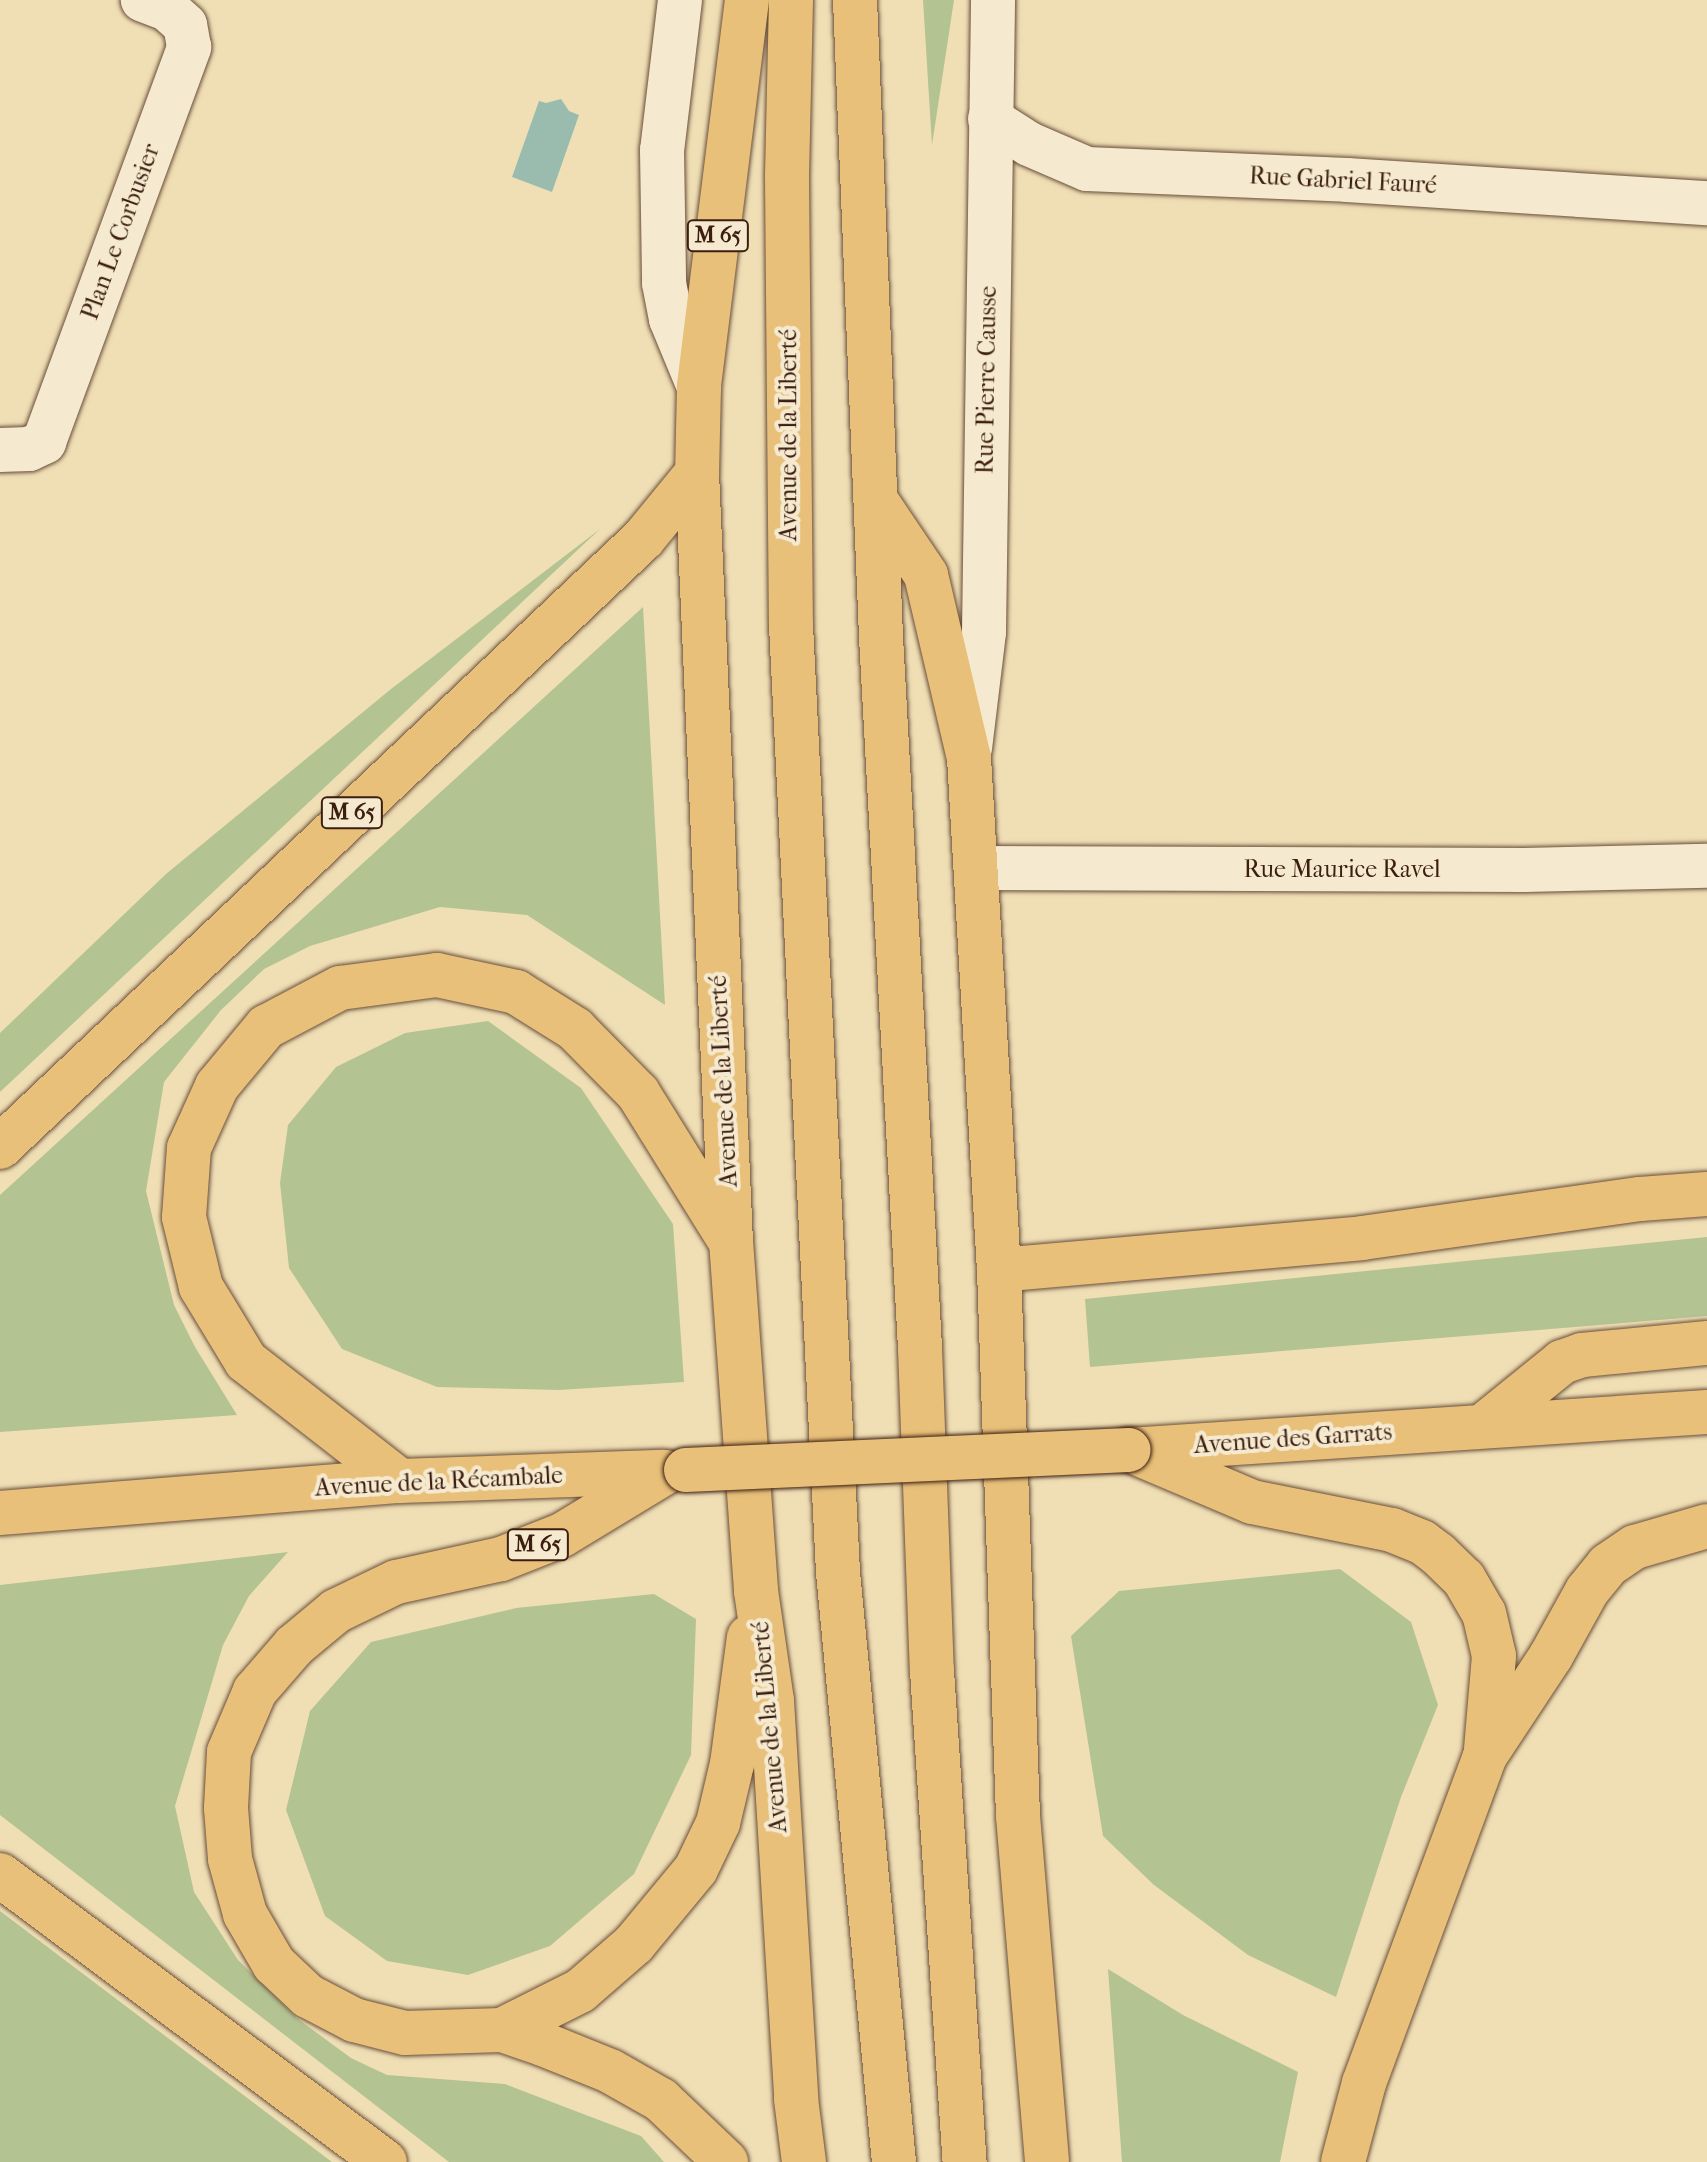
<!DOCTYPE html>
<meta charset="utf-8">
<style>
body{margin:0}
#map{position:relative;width:1707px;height:2162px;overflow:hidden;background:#f0dfb5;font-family:"IM FELL French Canon",serif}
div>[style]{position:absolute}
.green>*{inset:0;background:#b4c392}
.water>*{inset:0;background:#9abcaf}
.roads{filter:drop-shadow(0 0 2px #694e3a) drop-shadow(0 0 2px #694e3a)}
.street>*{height:44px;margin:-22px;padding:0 22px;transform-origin:22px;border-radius:22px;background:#f5eacf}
.primary>*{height:44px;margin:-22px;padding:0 22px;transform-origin:22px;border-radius:22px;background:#e8c07a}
.bridges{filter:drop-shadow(0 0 2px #3c1e11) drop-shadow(0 0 2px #3c1e11)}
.primary-bridge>*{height:44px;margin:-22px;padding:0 22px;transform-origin:22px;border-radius:22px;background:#e8c07a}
span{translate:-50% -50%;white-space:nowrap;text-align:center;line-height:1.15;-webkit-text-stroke:8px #f5eacf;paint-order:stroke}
.shield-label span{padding:2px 6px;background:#f5eacf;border:2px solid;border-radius:6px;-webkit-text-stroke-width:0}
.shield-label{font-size:22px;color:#3c1e11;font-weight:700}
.street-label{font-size:24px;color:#3c1e11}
</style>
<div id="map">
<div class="green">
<i style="clip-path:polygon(923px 0,954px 0,932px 145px)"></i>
<i style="clip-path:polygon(600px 529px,0 1092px,0 1033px,166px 874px,391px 689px)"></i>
<i style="clip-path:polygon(643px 607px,665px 1005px,527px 915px,440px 907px,310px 946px,264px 969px,221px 1010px,164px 1082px,146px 1191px,174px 1305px,195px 1347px,237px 1415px,0 1432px,0 1195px)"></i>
<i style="clip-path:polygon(488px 1021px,581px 1088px,673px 1224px,684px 1382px,559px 1390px,437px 1387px,342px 1349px,289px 1268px,280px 1183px,288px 1125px,336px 1067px,405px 1033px)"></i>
<i style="clip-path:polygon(1707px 1237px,1707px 1316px,1090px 1367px,1085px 1299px)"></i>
<i style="clip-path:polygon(288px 1552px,249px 1596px,223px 1645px,175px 1806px,194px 1892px,238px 1960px,298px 2019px,351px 2058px,387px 2075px,505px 2084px,641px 2136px,664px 2162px,449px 2162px,0 1815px,0 1585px)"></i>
<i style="clip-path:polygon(1340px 1569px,1411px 1622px,1438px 1705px,1401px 1797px,1336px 1997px,1248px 1955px,1154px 1885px,1103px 1836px,1071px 1636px,1119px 1591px)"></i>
<i style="clip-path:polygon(654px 1594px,696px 1619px,691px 1755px,634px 1874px,550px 1946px,468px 1975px,387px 1961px,325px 1916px,286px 1810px,310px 1711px,371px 1642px,516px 1608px)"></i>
<i style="clip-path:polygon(0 1911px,332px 2162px,0 2162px)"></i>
<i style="clip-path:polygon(1108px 1969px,1183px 2015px,1298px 2072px,1280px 2162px,1122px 2162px)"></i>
</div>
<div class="water">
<i style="clip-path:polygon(561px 99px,569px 111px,579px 115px,552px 192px,512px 177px,539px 101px,546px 103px)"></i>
</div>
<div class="roads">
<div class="street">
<i style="left:680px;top:0;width:151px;rotate:96.8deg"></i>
<i style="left:662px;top:150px;width:133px;rotate:89.1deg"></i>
<i style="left:664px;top:283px;width:37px;rotate:79deg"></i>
<i style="left:671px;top:319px;width:74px;rotate:67.6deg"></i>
<i style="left:990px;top:119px;width:46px;rotate:32.7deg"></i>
<i style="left:1029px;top:144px;width:63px;rotate:23.3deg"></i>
<i style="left:1087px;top:169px;width:260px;rotate:2.4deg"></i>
<i style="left:1347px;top:180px;width:361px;rotate:3.7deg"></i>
<i style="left:0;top:450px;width:29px;rotate:-2deg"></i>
<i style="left:29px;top:449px;width:17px;rotate:-25deg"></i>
<i style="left:44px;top:442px;width:421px;rotate:-69.8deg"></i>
<i style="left:189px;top:47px;width:22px;rotate:-100deg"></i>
<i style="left:185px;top:25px;width:24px;rotate:-138deg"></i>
<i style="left:167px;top:9px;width:26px;rotate:-159deg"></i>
<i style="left:970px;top:748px;width:117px;rotate:-83.1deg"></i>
<i style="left:984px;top:632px;width:632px;rotate:-89.18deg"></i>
<i style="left:977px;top:868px;width:547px;rotate:0.21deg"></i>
<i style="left:1524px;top:870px;width:183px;rotate:-1.3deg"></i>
</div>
<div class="primary">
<i style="left:747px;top:0;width:390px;rotate:97.1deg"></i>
<i style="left:699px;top:387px;width:86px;rotate:91.3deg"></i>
<i style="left:697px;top:473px;width:769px;rotate:87.47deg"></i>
<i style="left:731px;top:1241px;width:351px;rotate:85.9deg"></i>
<i style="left:756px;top:1591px;width:111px;rotate:81.7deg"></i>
<i style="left:772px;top:1701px;width:399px;rotate:86.5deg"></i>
<i style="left:796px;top:2099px;width:64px;rotate:82.8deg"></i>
<i style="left:791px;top:0;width:176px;rotate:91.3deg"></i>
<i style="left:787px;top:176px;width:449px;rotate:89.5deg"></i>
<i style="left:791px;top:625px;width:948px;rotate:87.16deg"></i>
<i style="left:838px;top:1572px;width:593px;rotate:84.58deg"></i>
<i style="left:855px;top:0;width:638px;rotate:87.66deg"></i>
<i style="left:881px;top:637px;width:712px;rotate:86.86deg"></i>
<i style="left:920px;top:1348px;width:323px;rotate:87.9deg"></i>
<i style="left:932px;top:1671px;width:492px;rotate:86.2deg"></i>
<i style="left:877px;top:502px;width:88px;rotate:56.1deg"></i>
<i style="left:926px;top:575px;width:188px;rotate:76.8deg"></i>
<i style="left:969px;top:758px;width:513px;rotate:86.65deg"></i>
<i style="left:999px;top:1270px;width:546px;rotate:88.01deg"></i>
<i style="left:1018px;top:1816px;width:347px;rotate:85.2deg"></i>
<i style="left:0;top:1147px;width:885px;rotate:-43.4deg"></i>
<i style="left:643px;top:539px;width:85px;rotate:-50.7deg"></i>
<i style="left:999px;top:1270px;width:364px;rotate:-5deg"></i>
<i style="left:1362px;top:1238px;width:281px;rotate:-8deg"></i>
<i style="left:1640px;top:1199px;width:67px;rotate:-4.3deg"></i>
<i style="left:1483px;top:1426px;width:102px;rotate:-39deg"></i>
<i style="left:1562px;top:1362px;width:21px;rotate:-19deg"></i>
<i style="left:1582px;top:1355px;width:126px;rotate:-5.5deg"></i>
<i style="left:1129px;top:1450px;width:579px;rotate:-3.76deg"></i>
<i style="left:1139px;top:1454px;width:123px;rotate:23deg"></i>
<i style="left:1252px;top:1502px;width:143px;rotate:11.3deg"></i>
<i style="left:1392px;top:1530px;width:32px;rotate:22deg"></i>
<i style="left:1422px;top:1542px;width:20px;rotate:37deg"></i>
<i style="left:1438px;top:1554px;width:36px;rotate:44deg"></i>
<i style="left:1464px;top:1579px;width:39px;rotate:60deg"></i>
<i style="left:1484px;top:1613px;width:44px;rotate:76.9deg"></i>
<i style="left:1494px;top:1656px;width:93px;rotate:94.9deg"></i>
<i style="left:666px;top:1472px;width:122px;rotate:148.8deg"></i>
<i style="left:562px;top:1535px;width:66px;rotate:158.5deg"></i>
<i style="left:501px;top:1559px;width:107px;rotate:167.6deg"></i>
<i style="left:396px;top:1582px;width:67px;rotate:154.2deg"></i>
<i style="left:336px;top:1611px;width:55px;rotate:140.2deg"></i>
<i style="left:294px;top:1646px;width:60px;rotate:130.9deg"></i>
<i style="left:255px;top:1691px;width:66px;rotate:113.1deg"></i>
<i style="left:229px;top:1752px;width:56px;rotate:93.1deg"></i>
<i style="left:226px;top:1808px;width:51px;rotate:85.5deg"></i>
<i style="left:230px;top:1859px;width:57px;rotate:74.7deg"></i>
<i style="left:245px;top:1914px;width:58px;rotate:59.9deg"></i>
<i style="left:274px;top:1964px;width:47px;rotate:43.3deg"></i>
<i style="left:308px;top:1996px;width:52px;rotate:27.6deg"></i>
<i style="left:354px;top:2020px;width:53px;rotate:14.3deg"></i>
<i style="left:405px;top:2033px;width:97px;rotate:-1.8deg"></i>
<i style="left:502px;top:2030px;width:43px;rotate:18.9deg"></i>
<i style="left:543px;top:2044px;width:72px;rotate:21.9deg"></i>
<i style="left:610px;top:2071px;width:59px;rotate:29.6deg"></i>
<i style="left:661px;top:2100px;width:90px;rotate:43.6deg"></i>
<i style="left:400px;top:1481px;width:195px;rotate:-142.1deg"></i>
<i style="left:246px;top:1361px;width:87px;rotate:-121.3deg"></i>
<i style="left:201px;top:1287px;width:72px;rotate:-103.7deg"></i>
<i style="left:184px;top:1217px;width:69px;rotate:-85.9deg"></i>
<i style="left:189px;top:1148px;width:68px;rotate:-65.7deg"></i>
<i style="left:217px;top:1086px;width:77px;rotate:-50.3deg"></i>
<i style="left:266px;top:1027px;width:84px;rotate:-27.8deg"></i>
<i style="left:340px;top:988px;width:98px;rotate:-7.6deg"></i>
<i style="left:437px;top:975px;width:81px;rotate:12.1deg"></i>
<i style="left:516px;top:992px;width:70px;rotate:32.1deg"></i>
<i style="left:575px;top:1029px;width:90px;rotate:45.5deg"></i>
<i style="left:638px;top:1093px;width:172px;rotate:58.1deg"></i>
<i style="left:0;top:1513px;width:401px;rotate:-4.6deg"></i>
<i style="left:400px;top:1481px;width:263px;rotate:-2deg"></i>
<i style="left:0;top:1875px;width:480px;rotate:36.7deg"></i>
<i style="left:502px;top:2030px;width:87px;rotate:-26.6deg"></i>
<i style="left:580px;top:1991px;width:72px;rotate:-41deg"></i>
<i style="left:634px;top:1944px;width:97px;rotate:-50.4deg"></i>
<i style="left:696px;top:1869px;width:51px;rotate:-64.4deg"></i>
<i style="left:718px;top:1823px;width:61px;rotate:-76.7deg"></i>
<i style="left:732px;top:1764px;width:128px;rotate:-82.4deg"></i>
<i style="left:1343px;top:2162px;width:82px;rotate:-75.1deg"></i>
<i style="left:1364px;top:2083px;width:349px;rotate:-69.7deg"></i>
<i style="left:1485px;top:1756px;width:120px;rotate:-56.6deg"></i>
<i style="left:1551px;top:1656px;width:74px;rotate:-61deg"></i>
<i style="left:1587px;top:1591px;width:33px;rotate:-51deg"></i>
<i style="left:1608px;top:1565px;width:32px;rotate:-34deg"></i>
<i style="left:1635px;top:1547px;width:75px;rotate:-16.3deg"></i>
</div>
</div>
<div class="bridges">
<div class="primary-bridge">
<i style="left:686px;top:1470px;width:443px;rotate:-2.6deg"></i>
</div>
</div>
<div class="shield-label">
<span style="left:718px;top:236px">M 65</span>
<span style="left:352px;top:813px">M 65</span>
<span style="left:538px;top:1545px">M 65</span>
</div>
<div class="street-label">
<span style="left:1343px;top:181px;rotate:3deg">Rue Gabriel Fauré</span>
<span style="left:121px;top:232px;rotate:-70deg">Plan Le Corbusier</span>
<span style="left:987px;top:380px;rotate:-89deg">Rue Pierre Causse</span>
<span style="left:789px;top:435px;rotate:-90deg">Avenue de la Liberté</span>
<span style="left:1342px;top:870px">Rue Maurice Ravel</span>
<span style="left:724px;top:1081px;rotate:-93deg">Avenue de la Liberté</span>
<span style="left:1293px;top:1439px;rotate:-4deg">Avenue des Garrats</span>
<span style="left:439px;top:1482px;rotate:-3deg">Avenue de la Récambale</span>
<span style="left:770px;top:1727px;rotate:-95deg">Avenue de la Liberté</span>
</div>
</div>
